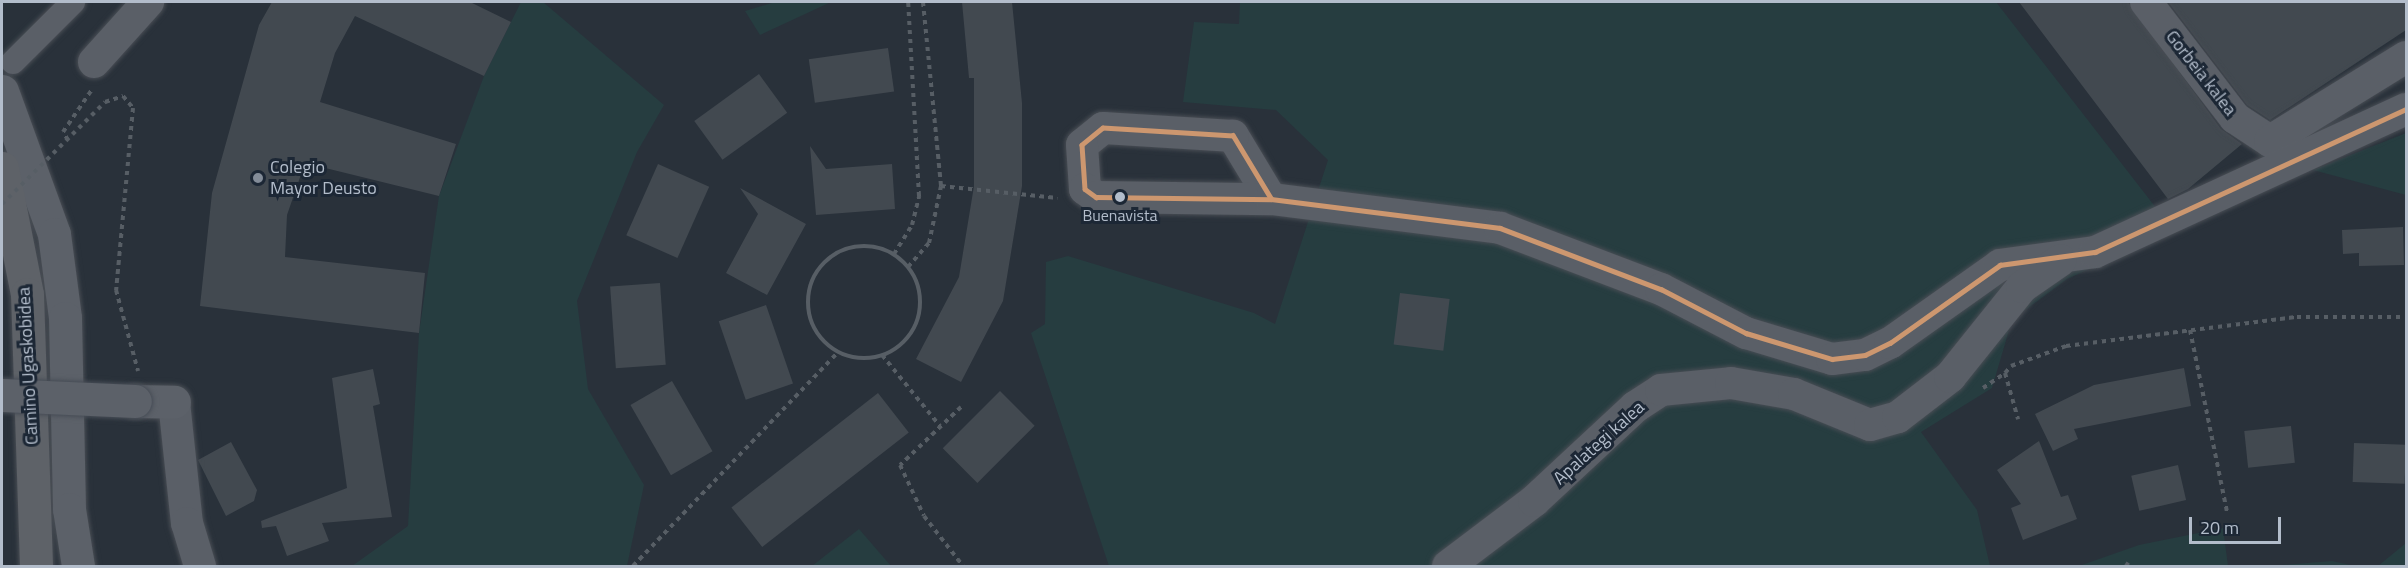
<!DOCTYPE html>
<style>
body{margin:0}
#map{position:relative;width:2408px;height:568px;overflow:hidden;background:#29313a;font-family:"Titillium Web",sans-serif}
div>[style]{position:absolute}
.green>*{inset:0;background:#263d40}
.building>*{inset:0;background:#424950;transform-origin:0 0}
.path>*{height:4px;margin-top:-2px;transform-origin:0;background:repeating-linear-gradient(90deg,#575e65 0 4.5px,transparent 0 9px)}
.path>.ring{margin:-2px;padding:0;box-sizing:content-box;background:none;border:4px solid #575e65;border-radius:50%}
.roads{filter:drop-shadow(0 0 2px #484d54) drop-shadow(0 0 2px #484d54)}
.pedestrian>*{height:24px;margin:-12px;padding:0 12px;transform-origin:12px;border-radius:12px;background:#5a5f67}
.minor>*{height:32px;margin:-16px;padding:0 16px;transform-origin:16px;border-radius:16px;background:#5a5f67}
.primary>*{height:33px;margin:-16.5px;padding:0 16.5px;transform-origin:16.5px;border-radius:16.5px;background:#5c6169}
.trunk>*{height:33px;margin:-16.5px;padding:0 16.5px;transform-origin:16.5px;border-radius:16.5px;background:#5e6268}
.path-bridge>*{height:4px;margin-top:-2px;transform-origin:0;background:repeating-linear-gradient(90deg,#575e65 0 4.5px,transparent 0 9px)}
.bridges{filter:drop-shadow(0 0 2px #474d56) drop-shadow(0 0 2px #474d56)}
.primary-bridge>*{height:33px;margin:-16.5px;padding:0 16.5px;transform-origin:16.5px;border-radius:16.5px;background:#5c6169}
.bus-1>*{height:4.5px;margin:-2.25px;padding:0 2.25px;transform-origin:2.25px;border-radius:2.25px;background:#cd976f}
.dots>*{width:16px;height:16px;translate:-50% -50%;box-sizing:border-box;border:3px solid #1c2735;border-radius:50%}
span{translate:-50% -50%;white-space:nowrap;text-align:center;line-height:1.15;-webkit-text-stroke:6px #1c2735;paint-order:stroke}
.bus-label{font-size:16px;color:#b3bdcb}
.street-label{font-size:18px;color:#b3bdcb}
.poi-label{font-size:18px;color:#b3bdcb}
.left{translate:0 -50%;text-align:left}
.frame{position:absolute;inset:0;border:3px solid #b3bdcb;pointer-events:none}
.scale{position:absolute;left:2189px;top:517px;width:92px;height:27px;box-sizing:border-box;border:3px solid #b3bdcb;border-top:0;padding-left:8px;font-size:18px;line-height:21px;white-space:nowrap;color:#b3bdcb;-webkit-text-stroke:4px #1c2735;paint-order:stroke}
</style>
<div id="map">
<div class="green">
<i style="clip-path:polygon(521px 2px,543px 2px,664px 105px,637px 152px,577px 301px,588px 389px,644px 485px,627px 566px,352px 566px,408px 526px,419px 333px,439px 196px,484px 76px)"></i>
<i style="clip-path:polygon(775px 2px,831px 2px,760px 35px,745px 11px)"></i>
<i style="clip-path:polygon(1240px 2px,1996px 2px,2174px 231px,2067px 279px,2012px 320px,1992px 388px,1921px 432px,1977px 510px,1990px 566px,1109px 566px,1031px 333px,1045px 324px,1046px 262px,1068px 256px,1254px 313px,1275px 324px,1328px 160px,1276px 110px,1183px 102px,1194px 22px,1239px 24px)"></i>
<i style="clip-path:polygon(2406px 133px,2406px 195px,2313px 170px)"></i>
<i style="clip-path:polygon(2223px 528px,2228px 566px,2079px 566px,2139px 545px)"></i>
<i style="clip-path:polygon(859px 529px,891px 566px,812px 566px)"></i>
<i style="clip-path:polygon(2406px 543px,2406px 566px,2378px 566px)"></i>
<i style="clip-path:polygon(2332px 561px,2355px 566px,2269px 566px)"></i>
</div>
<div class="building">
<i style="clip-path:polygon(272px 2px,470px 2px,511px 22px,484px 76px,355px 16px,335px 53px,320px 102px,456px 144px,439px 196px,305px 163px,287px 215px,285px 257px,425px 273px,419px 333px,200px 306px,212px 193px,259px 25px)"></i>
<i style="clip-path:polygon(962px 2px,1012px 2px,1022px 103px,1022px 186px,1003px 301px,961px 382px,916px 359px,959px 277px,974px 186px,974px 78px,969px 78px)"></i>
<i style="clip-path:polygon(2019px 2px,2128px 2px,2221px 129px,2242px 144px,2188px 189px,2168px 199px)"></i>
<i style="clip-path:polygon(2168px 2px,2406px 2px,2406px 30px,2270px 120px,2247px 105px)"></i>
<i style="left:888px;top:48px;width:44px;height:80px;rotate:82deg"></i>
<i style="left:759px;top:74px;width:48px;height:80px;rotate:54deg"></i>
<i style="clip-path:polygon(810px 146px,826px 169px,892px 164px,895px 209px,816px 215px)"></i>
<i style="left:658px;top:164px;width:56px;height:78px;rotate:24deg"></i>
<i style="clip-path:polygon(740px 188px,806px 224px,767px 295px,726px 273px,758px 214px)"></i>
<i style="clip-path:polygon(2403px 227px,2404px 265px,2359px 266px,2359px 253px,2343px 254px,2342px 230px)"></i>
<i style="left:660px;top:283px;width:82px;height:50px;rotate:86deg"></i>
<i style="left:1400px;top:293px;width:50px;height:52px;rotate:7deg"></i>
<i style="left:766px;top:305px;width:83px;height:50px;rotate:71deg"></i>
<i style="clip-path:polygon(2184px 368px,2191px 406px,2074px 429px,2078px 439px,2053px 451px,2035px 414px,2094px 385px)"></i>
<i style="clip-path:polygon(373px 369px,380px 404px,373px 406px,392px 517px,322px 523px,329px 541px,287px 556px,276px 526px,262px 528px,261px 521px,347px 488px,332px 378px)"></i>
<i style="left:672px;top:381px;width:81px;height:48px;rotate:60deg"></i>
<i style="left:1000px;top:391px;width:49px;height:81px;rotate:45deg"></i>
<i style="left:878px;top:393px;width:50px;height:186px;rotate:52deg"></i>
<i style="left:2291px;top:426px;width:37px;height:47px;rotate:84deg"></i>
<i style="clip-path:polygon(2039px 441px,2061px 497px,2068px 495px,2077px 519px,2023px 540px,2011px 508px,2021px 504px,1997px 470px)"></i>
<i style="clip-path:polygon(231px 442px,257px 490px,254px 501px,226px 516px,198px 460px)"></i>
<i style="left:2354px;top:443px;width:52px;height:39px;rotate:2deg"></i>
<i style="left:2178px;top:465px;width:36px;height:48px;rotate:77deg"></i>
</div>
<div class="path">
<i style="left:923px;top:2px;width:185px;rotate:84.4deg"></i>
<i style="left:105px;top:102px;width:19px;rotate:-18deg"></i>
<i style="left:123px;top:96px;width:16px;rotate:50deg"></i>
<i style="left:133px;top:108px;width:183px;rotate:95.3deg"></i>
<i style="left:116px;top:290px;width:84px;rotate:74.8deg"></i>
<i style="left:68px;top:140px;width:9px;rotate:-122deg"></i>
<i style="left:63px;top:132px;width:50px;rotate:-55.7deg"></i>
<i class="ring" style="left:808px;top:246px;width:108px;height:108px"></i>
<i style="left:894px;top:254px;width:34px;rotate:-58deg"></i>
<i style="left:912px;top:225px;width:30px;rotate:-76deg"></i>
<i style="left:919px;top:196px;width:194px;rotate:-93.2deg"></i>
<i style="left:908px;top:267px;width:32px;rotate:-49deg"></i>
<i style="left:929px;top:243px;width:58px;rotate:-78.1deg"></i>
<i style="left:941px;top:186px;width:117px;rotate:5.9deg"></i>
<i style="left:2190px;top:330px;width:186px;rotate:78.5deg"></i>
<i style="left:882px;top:355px;width:92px;rotate:50.8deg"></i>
<i style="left:2005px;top:373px;width:9px;rotate:-49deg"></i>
<i style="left:2011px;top:366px;width:59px;rotate:-20deg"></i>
<i style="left:2066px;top:346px;width:233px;rotate:-7.2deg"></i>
<i style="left:2297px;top:317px;width:109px"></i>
<i style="left:1983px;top:388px;width:27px;rotate:-34deg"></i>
<i style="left:2005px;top:373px;width:48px;rotate:74.2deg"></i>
<i style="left:961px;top:407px;width:84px;rotate:136.4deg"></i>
<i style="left:900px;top:465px;width:56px;rotate:64.8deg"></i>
<i style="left:924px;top:516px;width:63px;rotate:52deg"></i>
<i style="left:633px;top:566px;width:296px;rotate:-46.2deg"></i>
<i style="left:2126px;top:566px;width:4px;rotate:-56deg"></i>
</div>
<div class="roads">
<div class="pedestrian">
<i style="left:13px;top:62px;width:85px;rotate:-45deg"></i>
</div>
<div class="minor">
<i style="left:2146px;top:2px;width:146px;rotate:52.5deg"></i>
<i style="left:2235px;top:118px;width:42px;rotate:33.3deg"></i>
<i style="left:2270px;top:141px;width:160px;rotate:-31.7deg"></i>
<i style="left:94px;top:62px;width:81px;rotate:-48deg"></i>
<i style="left:1271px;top:199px;width:74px;rotate:-121.1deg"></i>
<i style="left:1233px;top:136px;width:130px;rotate:-176.5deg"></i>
<i style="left:1103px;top:128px;width:27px;rotate:141deg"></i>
<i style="left:1082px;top:145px;width:44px;rotate:86.1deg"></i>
<i style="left:1085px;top:189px;width:14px;rotate:36deg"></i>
<i style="left:1096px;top:197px;width:175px;rotate:0.7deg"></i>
<i style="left:1271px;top:199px;width:231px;rotate:7.2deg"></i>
<i style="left:1500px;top:228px;width:172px;rotate:20.8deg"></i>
<i style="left:1661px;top:289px;width:96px;rotate:27.4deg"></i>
<i style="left:1746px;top:333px;width:90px;rotate:16.8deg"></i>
<i style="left:1832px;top:359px;width:33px;rotate:-7deg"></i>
<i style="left:1865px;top:355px;width:28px;rotate:-26deg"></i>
<i style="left:1890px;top:343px;width:135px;rotate:-35.3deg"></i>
<i style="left:2000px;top:265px;width:96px;rotate:-7.8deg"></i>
<i style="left:2095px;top:252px;width:342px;rotate:-24.7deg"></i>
<i style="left:174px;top:402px;width:122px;rotate:83.9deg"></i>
<i style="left:187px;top:523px;width:45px;rotate:73.2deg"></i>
<i style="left:1448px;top:566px;width:108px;rotate:-37.1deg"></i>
<i style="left:1534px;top:501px;width:138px;rotate:-42.9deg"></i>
<i style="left:1635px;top:407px;width:31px;rotate:-33deg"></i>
<i style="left:1661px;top:390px;width:70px;rotate:-5.7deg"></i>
<i style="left:1731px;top:383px;width:64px;rotate:9.9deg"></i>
<i style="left:1794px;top:394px;width:82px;rotate:22.2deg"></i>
<i style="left:1870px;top:425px;width:29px;rotate:-16deg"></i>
<i style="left:1898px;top:417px;width:66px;rotate:-37.6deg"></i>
<i style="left:1950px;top:377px;width:115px;rotate:-51.3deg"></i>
<i style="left:2022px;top:287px;width:47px;rotate:-34.7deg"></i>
</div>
<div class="primary">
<i style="left:2px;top:91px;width:152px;rotate:70deg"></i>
<i style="left:54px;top:234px;width:85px;rotate:82.5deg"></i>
<i style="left:65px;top:318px;width:191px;rotate:88.8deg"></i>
<i style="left:69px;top:509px;width:58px;rotate:81deg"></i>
<i style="left:135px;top:401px;width:39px;rotate:1deg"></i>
</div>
<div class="trunk">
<i style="left:2px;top:168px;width:128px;rotate:78.8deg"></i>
<i style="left:27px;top:294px;width:272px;rotate:88.1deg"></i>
</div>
</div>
<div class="path-bridge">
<i style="left:2px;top:204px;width:145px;rotate:-44.7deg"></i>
</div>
<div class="bridges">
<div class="primary-bridge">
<i style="left:2px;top:395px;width:133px;rotate:2.6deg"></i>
</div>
</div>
<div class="bus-1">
<i style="left:1271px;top:199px;width:74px;rotate:-121.1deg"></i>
<i style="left:1233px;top:136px;width:130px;rotate:-176.5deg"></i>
<i style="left:1103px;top:128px;width:27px;rotate:141deg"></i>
<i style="left:1082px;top:145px;width:44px;rotate:86.1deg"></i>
<i style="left:1085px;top:189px;width:14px;rotate:36deg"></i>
<i style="left:1096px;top:197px;width:175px;rotate:0.7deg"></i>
<i style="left:1271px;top:199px;width:231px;rotate:7.2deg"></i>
<i style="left:1500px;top:228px;width:172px;rotate:20.8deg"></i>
<i style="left:1661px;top:289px;width:96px;rotate:27.4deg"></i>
<i style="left:1746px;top:333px;width:90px;rotate:16.8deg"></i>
<i style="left:1832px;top:359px;width:33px;rotate:-7deg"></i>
<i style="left:1865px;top:355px;width:28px;rotate:-26deg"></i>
<i style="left:1890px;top:343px;width:135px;rotate:-35.3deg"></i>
<i style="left:2000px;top:265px;width:96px;rotate:-7.8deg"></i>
<i style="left:2095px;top:252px;width:342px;rotate:-24.7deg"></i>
</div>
<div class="dots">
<i style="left:258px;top:178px;background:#838c98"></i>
<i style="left:1120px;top:197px;background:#b3bdcb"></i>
</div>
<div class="bus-label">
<span style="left:1120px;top:215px">Buenavista</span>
</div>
<div class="street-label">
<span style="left:2201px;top:73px;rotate:52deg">Gorbeia kalea</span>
<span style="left:28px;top:366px;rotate:-93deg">Camino Ugaskobidea</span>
<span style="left:1599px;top:443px;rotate:-42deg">Apalategi kalea</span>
</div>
<div class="poi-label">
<span class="left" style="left:270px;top:178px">Colegio<br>Mayor Deusto</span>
</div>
<div class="frame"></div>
<div class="scale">20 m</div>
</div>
